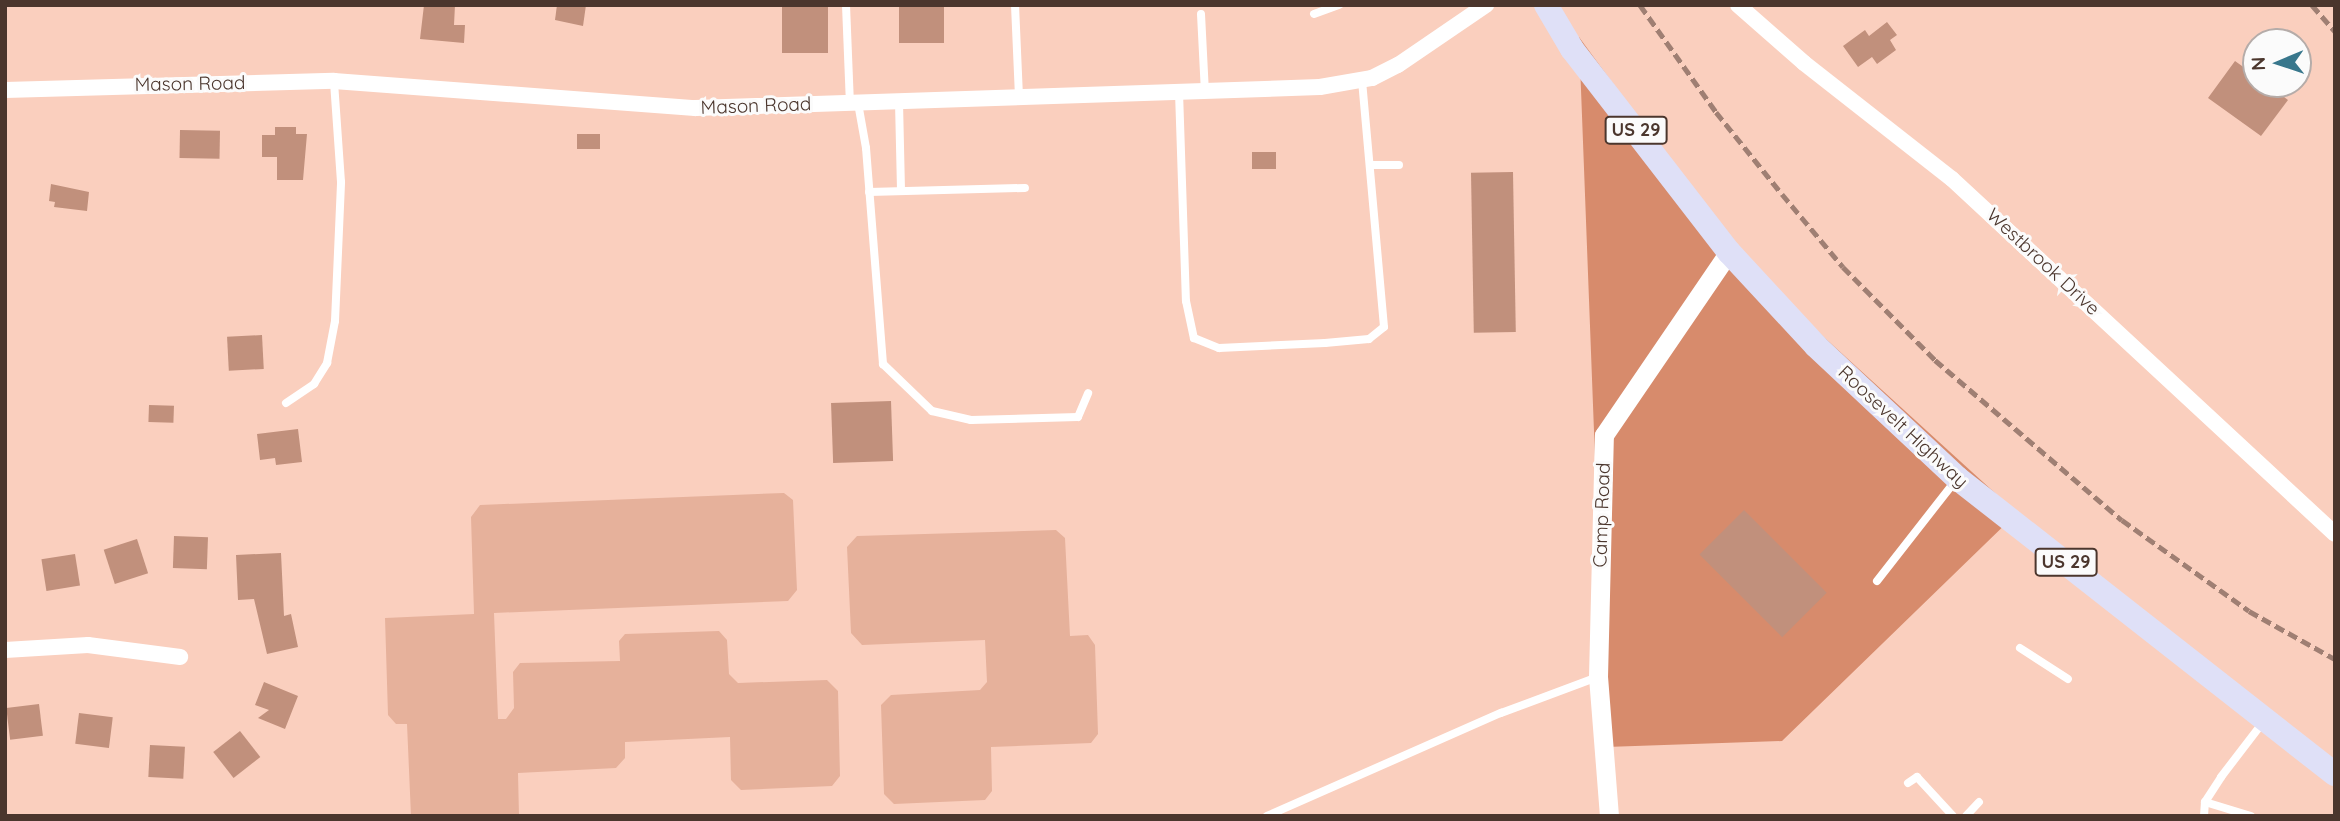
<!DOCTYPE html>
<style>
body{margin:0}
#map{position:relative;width:2340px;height:821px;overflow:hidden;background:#facfbe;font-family:Quicksand,sans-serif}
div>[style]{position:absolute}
.green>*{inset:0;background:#e6b19b}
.forest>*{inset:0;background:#d78b6c}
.building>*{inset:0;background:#c1907c;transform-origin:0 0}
.service>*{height:8px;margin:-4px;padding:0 4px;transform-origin:4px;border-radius:4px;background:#fff}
.minor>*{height:16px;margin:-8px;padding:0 8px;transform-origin:8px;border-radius:8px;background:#fff}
.tertiary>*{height:19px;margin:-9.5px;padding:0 9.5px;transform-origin:9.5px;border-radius:9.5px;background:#fff}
.primary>*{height:24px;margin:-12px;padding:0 12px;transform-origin:12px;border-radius:12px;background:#dfe0f7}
.rail>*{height:5px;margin-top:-2.5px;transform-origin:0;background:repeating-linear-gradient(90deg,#9f7f73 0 10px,transparent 0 15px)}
span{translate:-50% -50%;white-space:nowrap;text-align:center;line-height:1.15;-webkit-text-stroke:6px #fbfbfb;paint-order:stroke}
.shield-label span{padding:2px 5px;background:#fbfbfb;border:2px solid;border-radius:5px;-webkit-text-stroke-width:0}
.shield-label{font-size:18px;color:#4b362d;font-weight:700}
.street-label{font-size:19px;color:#4b362d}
.frame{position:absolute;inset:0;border:7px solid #4b362d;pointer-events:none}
.north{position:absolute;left:2242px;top:28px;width:70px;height:70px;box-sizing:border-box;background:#fbfbfb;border:2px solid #b5aca9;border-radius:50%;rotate:268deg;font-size:19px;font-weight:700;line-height:28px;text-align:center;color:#4b362d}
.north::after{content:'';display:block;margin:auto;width:24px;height:32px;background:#38778c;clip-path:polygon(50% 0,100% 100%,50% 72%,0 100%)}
</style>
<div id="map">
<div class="green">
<i style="clip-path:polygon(784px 493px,793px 500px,797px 590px,788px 601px,494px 613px,498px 719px,506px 719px,514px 708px,513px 672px,520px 663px,620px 661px,619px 641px,625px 634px,719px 631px,727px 640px,729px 674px,738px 683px,827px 680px,838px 691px,840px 776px,832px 786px,741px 790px,731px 780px,730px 737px,625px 742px,625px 758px,616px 768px,518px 773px,519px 816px,411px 816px,407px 724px,396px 724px,388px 715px,385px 618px,474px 614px,471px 517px,480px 505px)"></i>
<i style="clip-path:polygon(1056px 530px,1065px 538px,1070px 636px,1088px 635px,1095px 645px,1098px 734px,1091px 743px,991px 747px,992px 791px,985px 800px,894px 804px,884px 794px,881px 705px,891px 695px,980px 690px,987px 682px,985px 640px,862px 645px,851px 633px,847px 547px,857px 536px)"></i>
</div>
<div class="forest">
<i style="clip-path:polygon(1579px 37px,1748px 268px,2017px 513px,1782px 741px,1606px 747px)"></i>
</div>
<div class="building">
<i style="clip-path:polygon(424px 5px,455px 5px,454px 25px,465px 25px,464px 43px,420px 39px)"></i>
<i style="clip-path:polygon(557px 5px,586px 5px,583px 26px,555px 20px)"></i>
<i style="left:782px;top:5px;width:46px;height:48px"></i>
<i style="left:899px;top:5px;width:45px;height:38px"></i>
<i style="clip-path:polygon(1887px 22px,1897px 35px,1890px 40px,1896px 50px,1877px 64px,1872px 57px,1858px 67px,1843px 46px,1865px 30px,1869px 36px)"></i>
<i style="clip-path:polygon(2235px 61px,2256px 76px,2256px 84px,2267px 84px,2288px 100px,2261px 136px,2208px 98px)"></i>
<i style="clip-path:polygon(275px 127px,296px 127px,296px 134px,307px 134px,303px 180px,277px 180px,277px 157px,262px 157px,262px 135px,275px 135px)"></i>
<i style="left:180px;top:130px;width:40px;height:28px;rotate:1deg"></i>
<i style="left:577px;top:134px;width:23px;height:15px"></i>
<i style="left:1252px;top:152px;width:24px;height:17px"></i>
<i style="left:1513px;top:172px;width:160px;height:42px;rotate:89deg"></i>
<i style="clip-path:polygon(51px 184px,89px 192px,87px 211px,54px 207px,55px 202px,49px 201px)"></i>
<i style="left:262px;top:335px;width:34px;height:35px;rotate:87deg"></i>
<i style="left:891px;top:401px;width:60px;height:60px;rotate:88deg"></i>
<i style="left:149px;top:405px;width:25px;height:17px;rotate:2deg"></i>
<i style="clip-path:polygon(298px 429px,302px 462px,276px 465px,275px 458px,260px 460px,257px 434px)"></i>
<i style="left:1744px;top:510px;width:117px;height:63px;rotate:45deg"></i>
<i style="left:174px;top:536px;width:34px;height:32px;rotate:2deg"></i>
<i style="left:137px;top:539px;width:36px;height:35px;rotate:72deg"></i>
<i style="clip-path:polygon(281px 553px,284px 616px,291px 614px,298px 647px,267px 654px,254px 599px,238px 600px,236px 555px)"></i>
<i style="left:75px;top:554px;width:32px;height:34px;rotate:81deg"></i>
<i style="clip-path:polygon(264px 682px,298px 696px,285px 729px,258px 718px,269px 710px,255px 705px)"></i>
<i style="left:39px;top:704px;width:32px;height:33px;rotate:83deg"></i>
<i style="left:79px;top:713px;width:34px;height:31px;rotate:7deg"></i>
<i style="left:240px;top:731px;width:33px;height:34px;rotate:52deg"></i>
<i style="left:150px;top:745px;width:35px;height:32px;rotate:3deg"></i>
</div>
<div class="service">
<i style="left:846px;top:5px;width:98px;rotate:87.7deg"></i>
<i style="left:1015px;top:5px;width:93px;rotate:87.5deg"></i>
<i style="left:1201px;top:14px;width:78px;rotate:87.1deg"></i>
<i style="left:1314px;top:14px;width:27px;rotate:-20deg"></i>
<i style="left:1179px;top:92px;width:209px;rotate:88.1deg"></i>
<i style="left:1186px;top:301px;width:38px;rotate:78deg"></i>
<i style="left:1194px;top:338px;width:27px;rotate:22deg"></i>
<i style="left:1219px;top:348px;width:106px;rotate:-2.7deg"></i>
<i style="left:1325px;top:343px;width:44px;rotate:-5.2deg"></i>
<i style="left:1369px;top:339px;width:19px;rotate:-39deg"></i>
<i style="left:1384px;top:327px;width:249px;rotate:-95.1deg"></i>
<i style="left:899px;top:102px;width:89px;rotate:88.7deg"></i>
<i style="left:858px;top:103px;width:46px;rotate:79.9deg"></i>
<i style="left:866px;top:148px;width:217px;rotate:85.5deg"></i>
<i style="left:883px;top:364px;width:68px;rotate:43.8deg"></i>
<i style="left:932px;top:411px;width:40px;rotate:13deg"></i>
<i style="left:971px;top:420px;width:107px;rotate:-1.6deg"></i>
<i style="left:1078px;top:417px;width:26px;rotate:-67deg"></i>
<i style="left:1370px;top:165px;width:29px"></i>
<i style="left:869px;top:192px;width:156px;rotate:-1.5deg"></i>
<i style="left:286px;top:403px;width:34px;rotate:-34deg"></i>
<i style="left:314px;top:384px;width:25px;rotate:-58deg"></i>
<i style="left:327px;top:363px;width:43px;rotate:-79.2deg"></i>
<i style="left:335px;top:321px;width:139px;rotate:-87.5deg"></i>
<i style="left:341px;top:182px;width:101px;rotate:-94deg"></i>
<i style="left:1877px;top:581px;width:127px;rotate:-52deg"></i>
<i style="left:2020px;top:648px;width:57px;rotate:32.9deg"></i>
<i style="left:1908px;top:783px;width:11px;rotate:-34deg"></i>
<i style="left:1917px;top:777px;width:53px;rotate:47.3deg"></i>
<i style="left:2205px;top:802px;width:48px;rotate:16.9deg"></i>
<i style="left:1267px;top:816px;width:256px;rotate:-23.8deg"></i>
<i style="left:1501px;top:713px;width:103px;rotate:-20.4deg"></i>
<i style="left:1966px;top:816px;width:19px;rotate:-47deg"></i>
<i style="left:2204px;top:816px;width:14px;rotate:-86deg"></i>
<i style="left:2205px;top:802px;width:30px;rotate:-57deg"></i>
<i style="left:2221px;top:777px;width:71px;rotate:-52.5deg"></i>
</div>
<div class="minor">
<i style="left:1738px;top:5px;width:88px;rotate:41.3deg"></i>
<i style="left:1804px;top:63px;width:188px;rotate:38.1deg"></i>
<i style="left:1952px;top:179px;width:522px;rotate:42.83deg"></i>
<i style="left:5px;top:90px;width:329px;rotate:-1.6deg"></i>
<i style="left:334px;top:81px;width:362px;rotate:4.3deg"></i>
<i style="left:695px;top:108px;width:625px;rotate:-1.92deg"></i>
<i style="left:1320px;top:87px;width:53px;rotate:-9.8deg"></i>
<i style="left:1372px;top:78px;width:29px;rotate:-27deg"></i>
<i style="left:1398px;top:65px;width:107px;rotate:-34.3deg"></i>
<i style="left:5px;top:650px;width:83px;rotate:-3.4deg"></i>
<i style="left:88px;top:645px;width:93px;rotate:7.4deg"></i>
</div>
<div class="tertiary">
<i style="left:1609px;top:816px;width:139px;rotate:-94.5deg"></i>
<i style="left:1598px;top:677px;width:242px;rotate:-88.6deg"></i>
<i style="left:1604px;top:435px;width:222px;rotate:-55.7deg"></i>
</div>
<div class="primary">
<i style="left:1546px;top:5px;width:51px;rotate:59.4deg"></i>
<i style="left:1572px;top:49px;width:257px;rotate:52.3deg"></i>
<i style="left:1729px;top:252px;width:128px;rotate:47.2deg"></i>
<i style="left:1816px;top:346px;width:193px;rotate:43.1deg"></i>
<i style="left:1957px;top:478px;width:480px;rotate:38.1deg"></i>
</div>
<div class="rail">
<i style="left:1640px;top:5px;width:131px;rotate:54.6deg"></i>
<i style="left:1716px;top:112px;width:105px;rotate:51.2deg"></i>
<i style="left:1782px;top:194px;width:95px;rotate:50.1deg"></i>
<i style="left:1843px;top:267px;width:131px;rotate:45.3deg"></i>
<i style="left:1935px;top:360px;width:246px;rotate:40.6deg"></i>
<i style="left:2122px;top:520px;width:156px;rotate:35.6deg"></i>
<i style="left:2249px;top:611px;width:98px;rotate:29.2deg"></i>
<i style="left:2312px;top:5px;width:35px;rotate:49deg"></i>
</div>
<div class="shield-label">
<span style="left:1636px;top:130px">US 29</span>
<span style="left:2066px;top:562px">US 29</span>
</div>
<div class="street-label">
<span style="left:190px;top:84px;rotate:-1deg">Mason Road</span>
<span style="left:756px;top:106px;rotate:-2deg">Mason Road</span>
<span style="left:2043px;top:262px;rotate:43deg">Westbrook Drive</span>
<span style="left:1903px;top:427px;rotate:43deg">Roosevelt Highway</span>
<span style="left:1602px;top:515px;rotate:-88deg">Camp Road</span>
</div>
<div class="frame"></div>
<div class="north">N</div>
</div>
